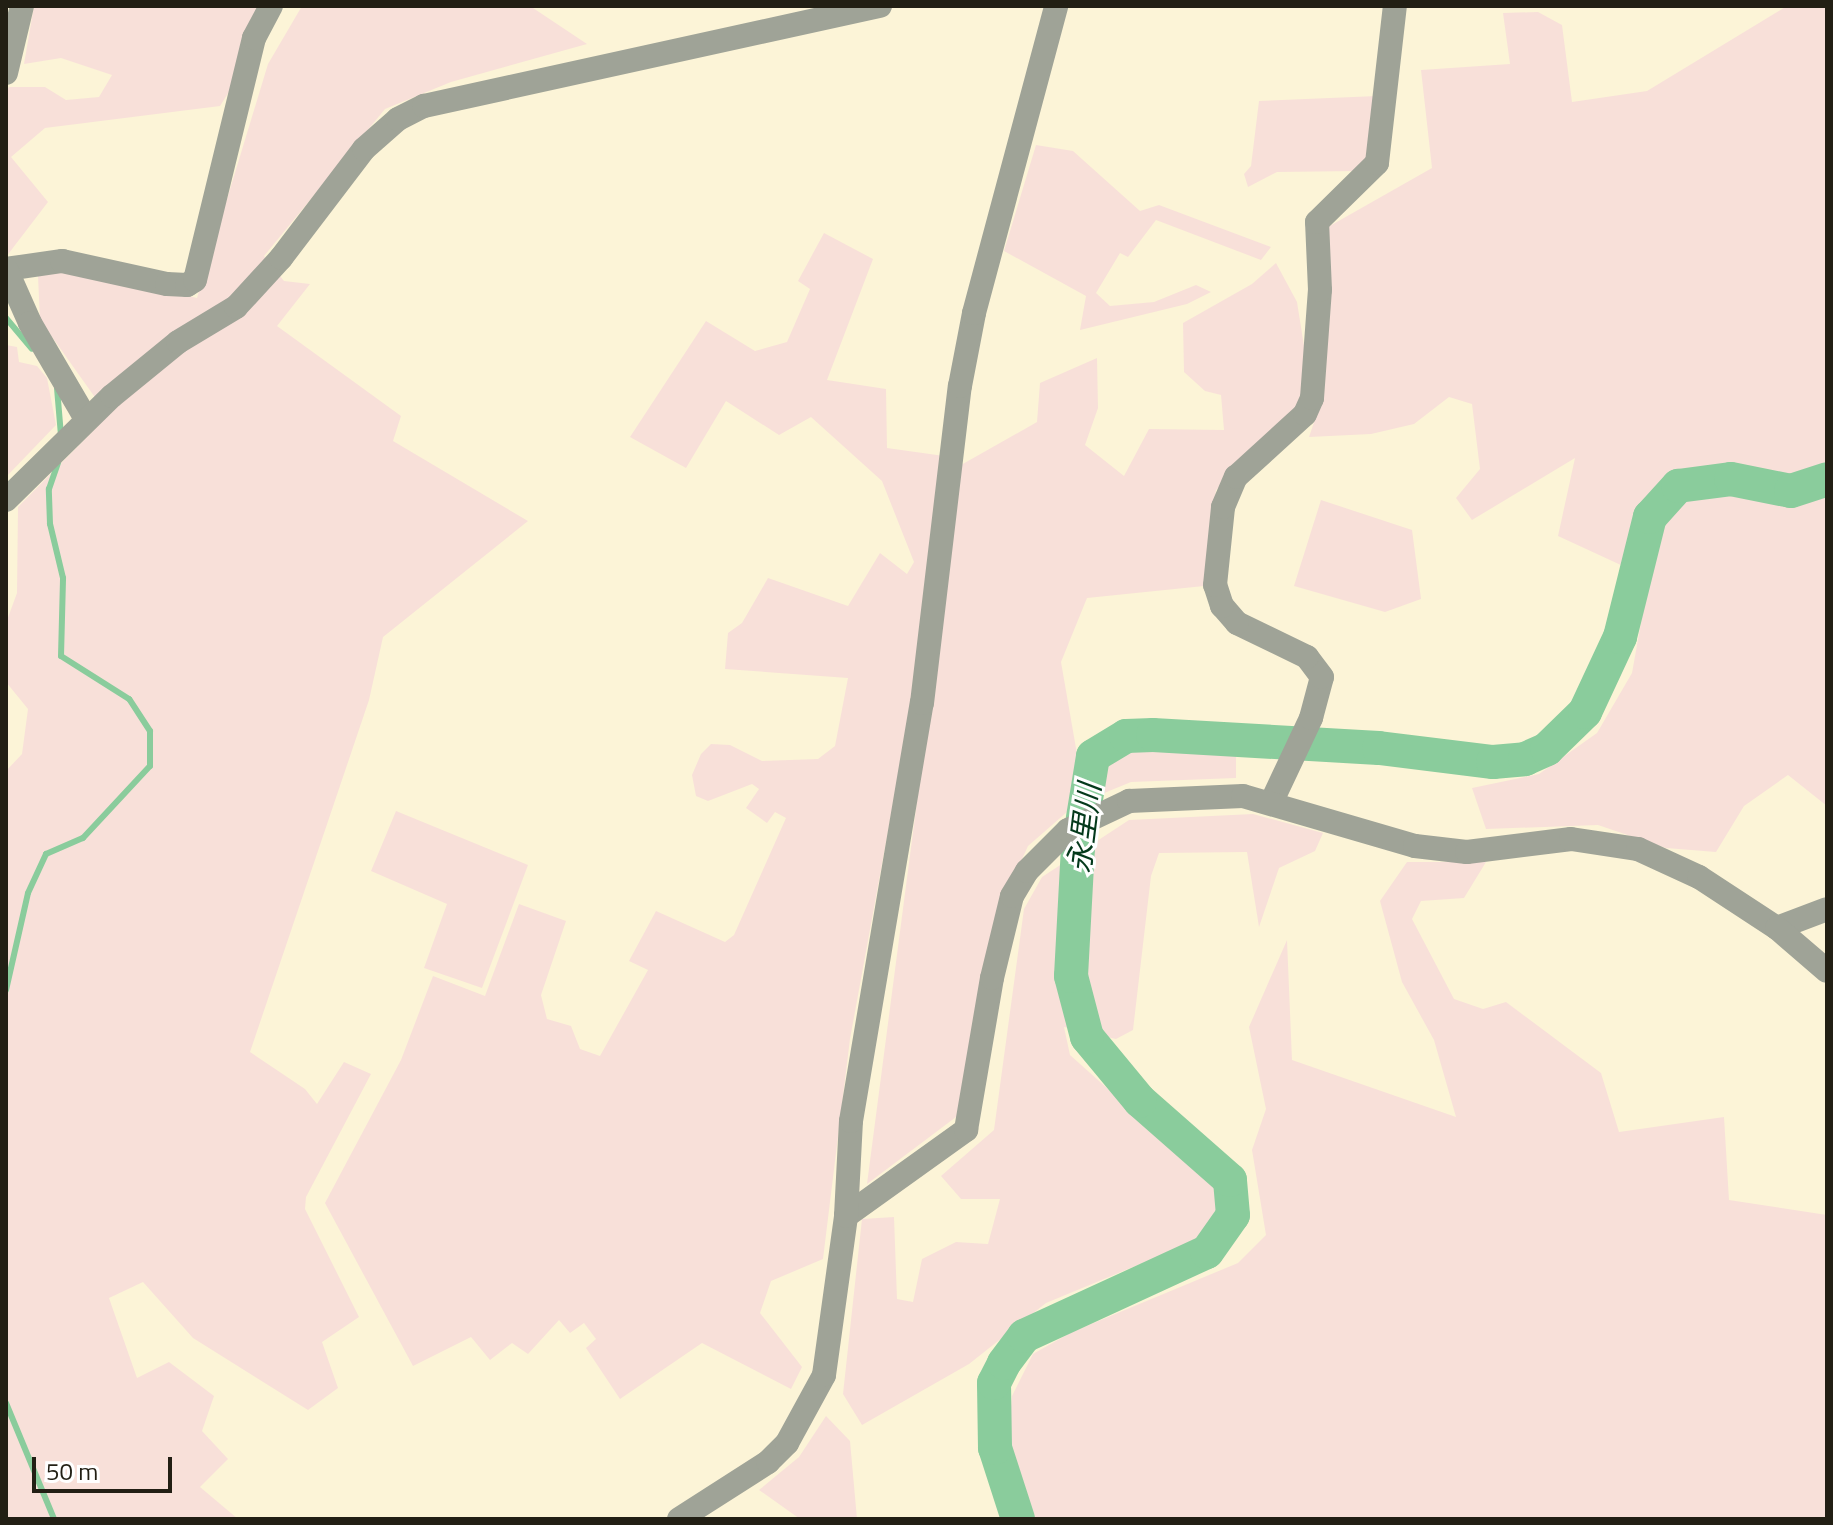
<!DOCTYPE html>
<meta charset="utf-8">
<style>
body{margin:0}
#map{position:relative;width:1833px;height:1525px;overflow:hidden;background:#fcf4d7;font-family:"Titillium Web","Noto Sans JP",sans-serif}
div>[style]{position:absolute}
.green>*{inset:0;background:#f8e0d9}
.stream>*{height:6px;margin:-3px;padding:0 3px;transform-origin:3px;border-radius:3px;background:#8acc9c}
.river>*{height:34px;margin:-17px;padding:0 17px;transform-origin:17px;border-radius:17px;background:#8acc9c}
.minor>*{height:24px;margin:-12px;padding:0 12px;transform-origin:12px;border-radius:12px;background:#9fa397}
span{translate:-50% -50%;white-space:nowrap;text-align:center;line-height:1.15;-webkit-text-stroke:6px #fff;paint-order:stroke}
.water-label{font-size:30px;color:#04391b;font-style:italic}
.frame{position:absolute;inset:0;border:8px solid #221f14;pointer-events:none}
.scale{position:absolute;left:32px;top:1457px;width:140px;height:36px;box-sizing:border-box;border:4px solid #221f14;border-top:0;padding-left:10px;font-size:24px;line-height:28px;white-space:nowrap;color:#221f14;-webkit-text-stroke:6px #fff;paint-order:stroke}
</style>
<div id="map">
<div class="green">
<i style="clip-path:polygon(34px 6px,260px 6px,232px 87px,220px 106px,45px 128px,11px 157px,48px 202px,6px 257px,6px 92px,9px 87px,45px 87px,66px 100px,99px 97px,112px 75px,61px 58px,24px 64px)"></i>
<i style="clip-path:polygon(302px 6px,530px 6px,587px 44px,451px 82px,385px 109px,264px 256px,284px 281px,310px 284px,277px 326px,401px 416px,393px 441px,528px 521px,383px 637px,369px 700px,250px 1052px,305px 1089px,317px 1104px,344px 1062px,371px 1074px,306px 1197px,305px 1209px,359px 1317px,322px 1342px,338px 1388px,308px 1410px,193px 1338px,143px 1282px,109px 1298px,137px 1378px,169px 1362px,214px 1396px,202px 1431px,228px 1459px,200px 1487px,238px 1519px,6px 1519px,6px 771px,22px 754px,28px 709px,6px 682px,6px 623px,17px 593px,18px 507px,100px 424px,94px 396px,40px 320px,38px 276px,57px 265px,197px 298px,268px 64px)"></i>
<i style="clip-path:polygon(1787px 6px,1827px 6px,1827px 806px,1788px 775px,1744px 806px,1716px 852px,1666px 848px,1598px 825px,1486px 829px,1472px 788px,1539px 774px,1597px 733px,1632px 673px,1649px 578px,1558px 536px,1575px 458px,1472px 520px,1456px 498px,1480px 469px,1472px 404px,1449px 397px,1414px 424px,1371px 434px,1309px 437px,1324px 393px,1328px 227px,1432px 168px,1421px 70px,1510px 64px,1503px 13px,1538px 12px,1562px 25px,1572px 102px,1647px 91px)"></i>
<i style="clip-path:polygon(1377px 96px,1370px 159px,1357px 171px,1277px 172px,1248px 187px,1244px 174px,1251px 166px,1259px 101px)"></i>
<i style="clip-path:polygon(1036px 145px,1073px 151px,1140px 211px,1159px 205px,1271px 247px,1261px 260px,1156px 220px,1128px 257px,1120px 253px,1096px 293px,1110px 306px,1154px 302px,1196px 285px,1211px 292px,1187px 304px,1080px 330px,1086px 296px,1004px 251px)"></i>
<i style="clip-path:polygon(824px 233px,873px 259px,827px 380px,886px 389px,887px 448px,944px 456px,918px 667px,850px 1039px,823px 1259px,771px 1281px,760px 1313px,802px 1367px,791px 1389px,702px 1343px,620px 1399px,586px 1348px,596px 1339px,584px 1323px,570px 1333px,559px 1320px,528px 1354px,512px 1343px,490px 1360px,471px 1337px,413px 1366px,325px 1203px,401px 1060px,433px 976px,485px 996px,519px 904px,566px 921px,541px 995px,547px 1019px,571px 1026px,580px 1049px,600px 1056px,648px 970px,629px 961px,656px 911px,725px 942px,734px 935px,786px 818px,775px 812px,767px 823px,746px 808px,759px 789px,752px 784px,708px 801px,696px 796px,692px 775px,701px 754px,711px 744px,730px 745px,762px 761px,818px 759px,835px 746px,848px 678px,725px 669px,728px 633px,742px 623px,768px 578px,848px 606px,880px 553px,907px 574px,914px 562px,882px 481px,811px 417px,779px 435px,726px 401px,686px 468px,630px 437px,706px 321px,755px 351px,787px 342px,810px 289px,798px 281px)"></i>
<i style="clip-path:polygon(1276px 263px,1297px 302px,1308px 371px,1299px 410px,1216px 490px,1204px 586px,1087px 598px,1061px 662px,1077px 754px,1103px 759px,1120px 749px,1236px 753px,1236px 778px,1131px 782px,1075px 805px,1028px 846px,1000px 907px,960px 1114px,867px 1184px,961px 465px,1037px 422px,1040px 383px,1097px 358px,1098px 408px,1085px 445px,1124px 476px,1149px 429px,1224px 430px,1221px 395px,1205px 391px,1184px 372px,1183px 323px,1252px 284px)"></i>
<i style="clip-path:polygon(6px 345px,17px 347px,19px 362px,37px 366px,47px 378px,56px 425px,6px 477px)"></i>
<i style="clip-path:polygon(1321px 500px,1412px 530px,1421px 599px,1385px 612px,1294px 586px)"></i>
<i style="clip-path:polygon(396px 811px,528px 865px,482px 988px,424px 968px,447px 904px,371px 871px)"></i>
<i style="clip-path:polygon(1253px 814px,1323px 833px,1315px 851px,1279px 868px,1259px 927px,1247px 852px,1159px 853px,1151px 876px,1133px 1030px,1116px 1039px,1064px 1027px,1070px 1055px,1222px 1191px,1219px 1215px,1191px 1243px,1046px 1303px,969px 1364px,862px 1425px,843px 1394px,862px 1219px,894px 1217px,897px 1299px,913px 1302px,922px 1259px,956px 1242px,988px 1244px,1000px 1199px,961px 1199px,941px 1176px,994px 1130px,1024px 909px,1042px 877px,1129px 820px)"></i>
<i style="clip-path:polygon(1407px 862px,1486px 862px,1464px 898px,1421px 901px,1412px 919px,1454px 999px,1483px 1009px,1506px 1002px,1601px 1073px,1619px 1132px,1724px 1117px,1729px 1200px,1827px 1215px,1827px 1519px,1031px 1519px,1017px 1490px,1008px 1438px,1012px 1396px,1033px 1354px,1072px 1332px,1238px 1263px,1266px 1235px,1252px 1150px,1266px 1109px,1249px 1027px,1287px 940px,1292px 1060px,1456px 1117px,1434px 1040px,1402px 982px,1380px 901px)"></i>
<i style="clip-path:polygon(826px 1416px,850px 1441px,857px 1519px,800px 1519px,759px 1490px,799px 1457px)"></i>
</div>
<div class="stream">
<i style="left:6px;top:318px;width:40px;rotate:50deg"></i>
<i style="left:57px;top:388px;width:48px;rotate:85.2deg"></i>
<i style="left:6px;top:990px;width:99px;rotate:-77.2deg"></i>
<i style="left:28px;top:893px;width:43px;rotate:-65.2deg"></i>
<i style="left:46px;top:854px;width:40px;rotate:-23.4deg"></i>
<i style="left:83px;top:838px;width:98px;rotate:-47.1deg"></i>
<i style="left:150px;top:766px;width:35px;rotate:-90deg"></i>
<i style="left:150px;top:731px;width:38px;rotate:-123deg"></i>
<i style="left:129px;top:699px;width:80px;rotate:-147.7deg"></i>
<i style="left:61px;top:656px;width:78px;rotate:-88.5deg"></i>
<i style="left:63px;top:578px;width:56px;rotate:-103.5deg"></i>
<i style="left:50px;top:524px;width:35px;rotate:-92deg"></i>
<i style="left:49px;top:489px;width:28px;rotate:-71deg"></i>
<i style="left:6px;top:1403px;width:126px;rotate:67.5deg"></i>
</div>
<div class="river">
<i style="left:1018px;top:1519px;width:75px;rotate:-107.9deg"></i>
<i style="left:995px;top:1448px;width:65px;rotate:-90.9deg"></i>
<i style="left:994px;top:1383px;width:22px;rotate:-63deg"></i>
<i style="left:1004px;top:1363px;width:34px;rotate:-53deg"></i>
<i style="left:1024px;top:1336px;width:201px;rotate:-24.7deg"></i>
<i style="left:1207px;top:1252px;width:45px;rotate:-54.9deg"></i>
<i style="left:1233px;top:1215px;width:35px;rotate:-95deg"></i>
<i style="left:1230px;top:1180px;width:120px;rotate:-138.7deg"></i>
<i style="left:1140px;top:1101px;width:83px;rotate:-129.6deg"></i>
<i style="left:1087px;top:1037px;width:63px;rotate:-104.7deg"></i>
<i style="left:1071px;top:976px;width:128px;rotate:-86.9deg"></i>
<i style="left:1078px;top:848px;width:93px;rotate:-80.7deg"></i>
<i style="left:1093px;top:756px;width:39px;rotate:-31deg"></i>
<i style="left:1126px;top:736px;width:27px;rotate:-2deg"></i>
<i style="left:1153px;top:735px;width:226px;rotate:3.3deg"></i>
<i style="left:1379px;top:748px;width:115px;rotate:7deg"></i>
<i style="left:1493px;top:762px;width:32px;rotate:-5deg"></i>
<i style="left:1525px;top:759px;width:24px;rotate:-24deg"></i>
<i style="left:1547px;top:749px;width:53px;rotate:-44.2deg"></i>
<i style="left:1585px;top:712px;width:83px;rotate:-65deg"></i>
<i style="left:1620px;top:637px;width:124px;rotate:-76deg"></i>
<i style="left:1650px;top:517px;width:42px;rotate:-47.9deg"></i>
<i style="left:1678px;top:486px;width:53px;rotate:-7.5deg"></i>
<i style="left:1731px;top:479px;width:61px;rotate:11.3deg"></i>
<i style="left:1791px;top:491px;width:38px;rotate:-18deg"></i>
</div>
<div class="minor">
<i style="left:6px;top:73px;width:69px;rotate:-76.6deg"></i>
<i style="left:6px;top:269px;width:57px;rotate:-8.1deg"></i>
<i style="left:62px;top:261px;width:107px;rotate:12.4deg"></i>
<i style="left:167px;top:284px;width:20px;rotate:3deg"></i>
<i style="left:187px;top:285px;width:9px;rotate:-32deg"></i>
<i style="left:195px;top:280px;width:249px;rotate:-76.3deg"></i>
<i style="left:254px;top:38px;width:36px;rotate:-62deg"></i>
<i style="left:6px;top:269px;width:59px;rotate:66deg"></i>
<i style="left:30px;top:323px;width:111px;rotate:59.7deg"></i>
<i style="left:6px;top:500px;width:148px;rotate:-44.5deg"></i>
<i style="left:112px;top:396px;width:85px;rotate:-39.3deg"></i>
<i style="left:178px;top:342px;width:68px;rotate:-31.1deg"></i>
<i style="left:236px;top:307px;width:67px;rotate:-47.4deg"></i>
<i style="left:281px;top:258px;width:137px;rotate:-52.7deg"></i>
<i style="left:364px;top:149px;width:45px;rotate:-41.4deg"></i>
<i style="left:398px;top:119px;width:29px;rotate:-27deg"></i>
<i style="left:424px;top:106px;width:467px;rotate:-12.4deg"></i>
<i style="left:1272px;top:801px;width:92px;rotate:-64.8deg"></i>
<i style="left:1311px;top:718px;width:42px;rotate:-75deg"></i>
<i style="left:1322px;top:677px;width:25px;rotate:-127deg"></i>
<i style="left:1307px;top:657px;width:78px;rotate:-154.1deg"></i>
<i style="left:1237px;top:623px;width:23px;rotate:-131deg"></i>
<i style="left:1222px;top:606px;width:22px;rotate:-108deg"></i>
<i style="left:1215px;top:585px;width:78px;rotate:-84.1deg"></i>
<i style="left:1223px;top:507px;width:33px;rotate:-67deg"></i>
<i style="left:1236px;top:477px;width:93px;rotate:-42.4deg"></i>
<i style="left:1305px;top:414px;width:17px;rotate:-66deg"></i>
<i style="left:1312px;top:398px;width:108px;rotate:-85.8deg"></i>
<i style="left:1320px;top:290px;width:68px;rotate:-92.5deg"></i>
<i style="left:1317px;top:222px;width:84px;rotate:-44.5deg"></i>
<i style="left:1377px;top:163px;width:158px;rotate:-83.5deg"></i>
<i style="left:1777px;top:928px;width:53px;rotate:-20.8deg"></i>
<i style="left:846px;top:1216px;width:148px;rotate:-35.6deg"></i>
<i style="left:966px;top:1130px;width:154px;rotate:-80.3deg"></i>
<i style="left:992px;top:978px;width:84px;rotate:-76.3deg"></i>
<i style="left:1012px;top:896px;width:29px;rotate:-59deg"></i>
<i style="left:1027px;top:871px;width:58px;rotate:-45deg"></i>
<i style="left:1068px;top:830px;width:68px;rotate:-25.4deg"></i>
<i style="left:1129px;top:801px;width:114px;rotate:-2.5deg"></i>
<i style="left:1243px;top:796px;width:179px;rotate:16.2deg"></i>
<i style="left:1415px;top:846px;width:52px;rotate:6.6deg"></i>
<i style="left:1467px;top:852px;width:105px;rotate:-7.1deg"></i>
<i style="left:1571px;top:839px;width:68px;rotate:8.5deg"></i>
<i style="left:1638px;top:849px;width:67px;rotate:24.7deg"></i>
<i style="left:1699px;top:877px;width:93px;rotate:33.2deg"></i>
<i style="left:1777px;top:928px;width:66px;rotate:40.7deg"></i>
<i style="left:679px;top:1519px;width:106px;rotate:-32.6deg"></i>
<i style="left:768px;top:1462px;width:27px;rotate:-45deg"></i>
<i style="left:787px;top:1443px;width:77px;rotate:-61.4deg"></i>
<i style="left:824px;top:1375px;width:161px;rotate:-82.1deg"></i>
<i style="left:846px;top:1216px;width:95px;rotate:-87deg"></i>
<i style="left:851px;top:1121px;width:424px;rotate:-80.4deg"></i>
<i style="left:922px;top:703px;width:319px;rotate:-83.2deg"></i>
<i style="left:960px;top:386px;width:74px;rotate:-79.1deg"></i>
<i style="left:974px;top:313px;width:318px;rotate:-75deg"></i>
</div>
<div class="water-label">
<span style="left:1084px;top:828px;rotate:-83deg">永里川</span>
</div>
<div class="frame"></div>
<div class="scale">50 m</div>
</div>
